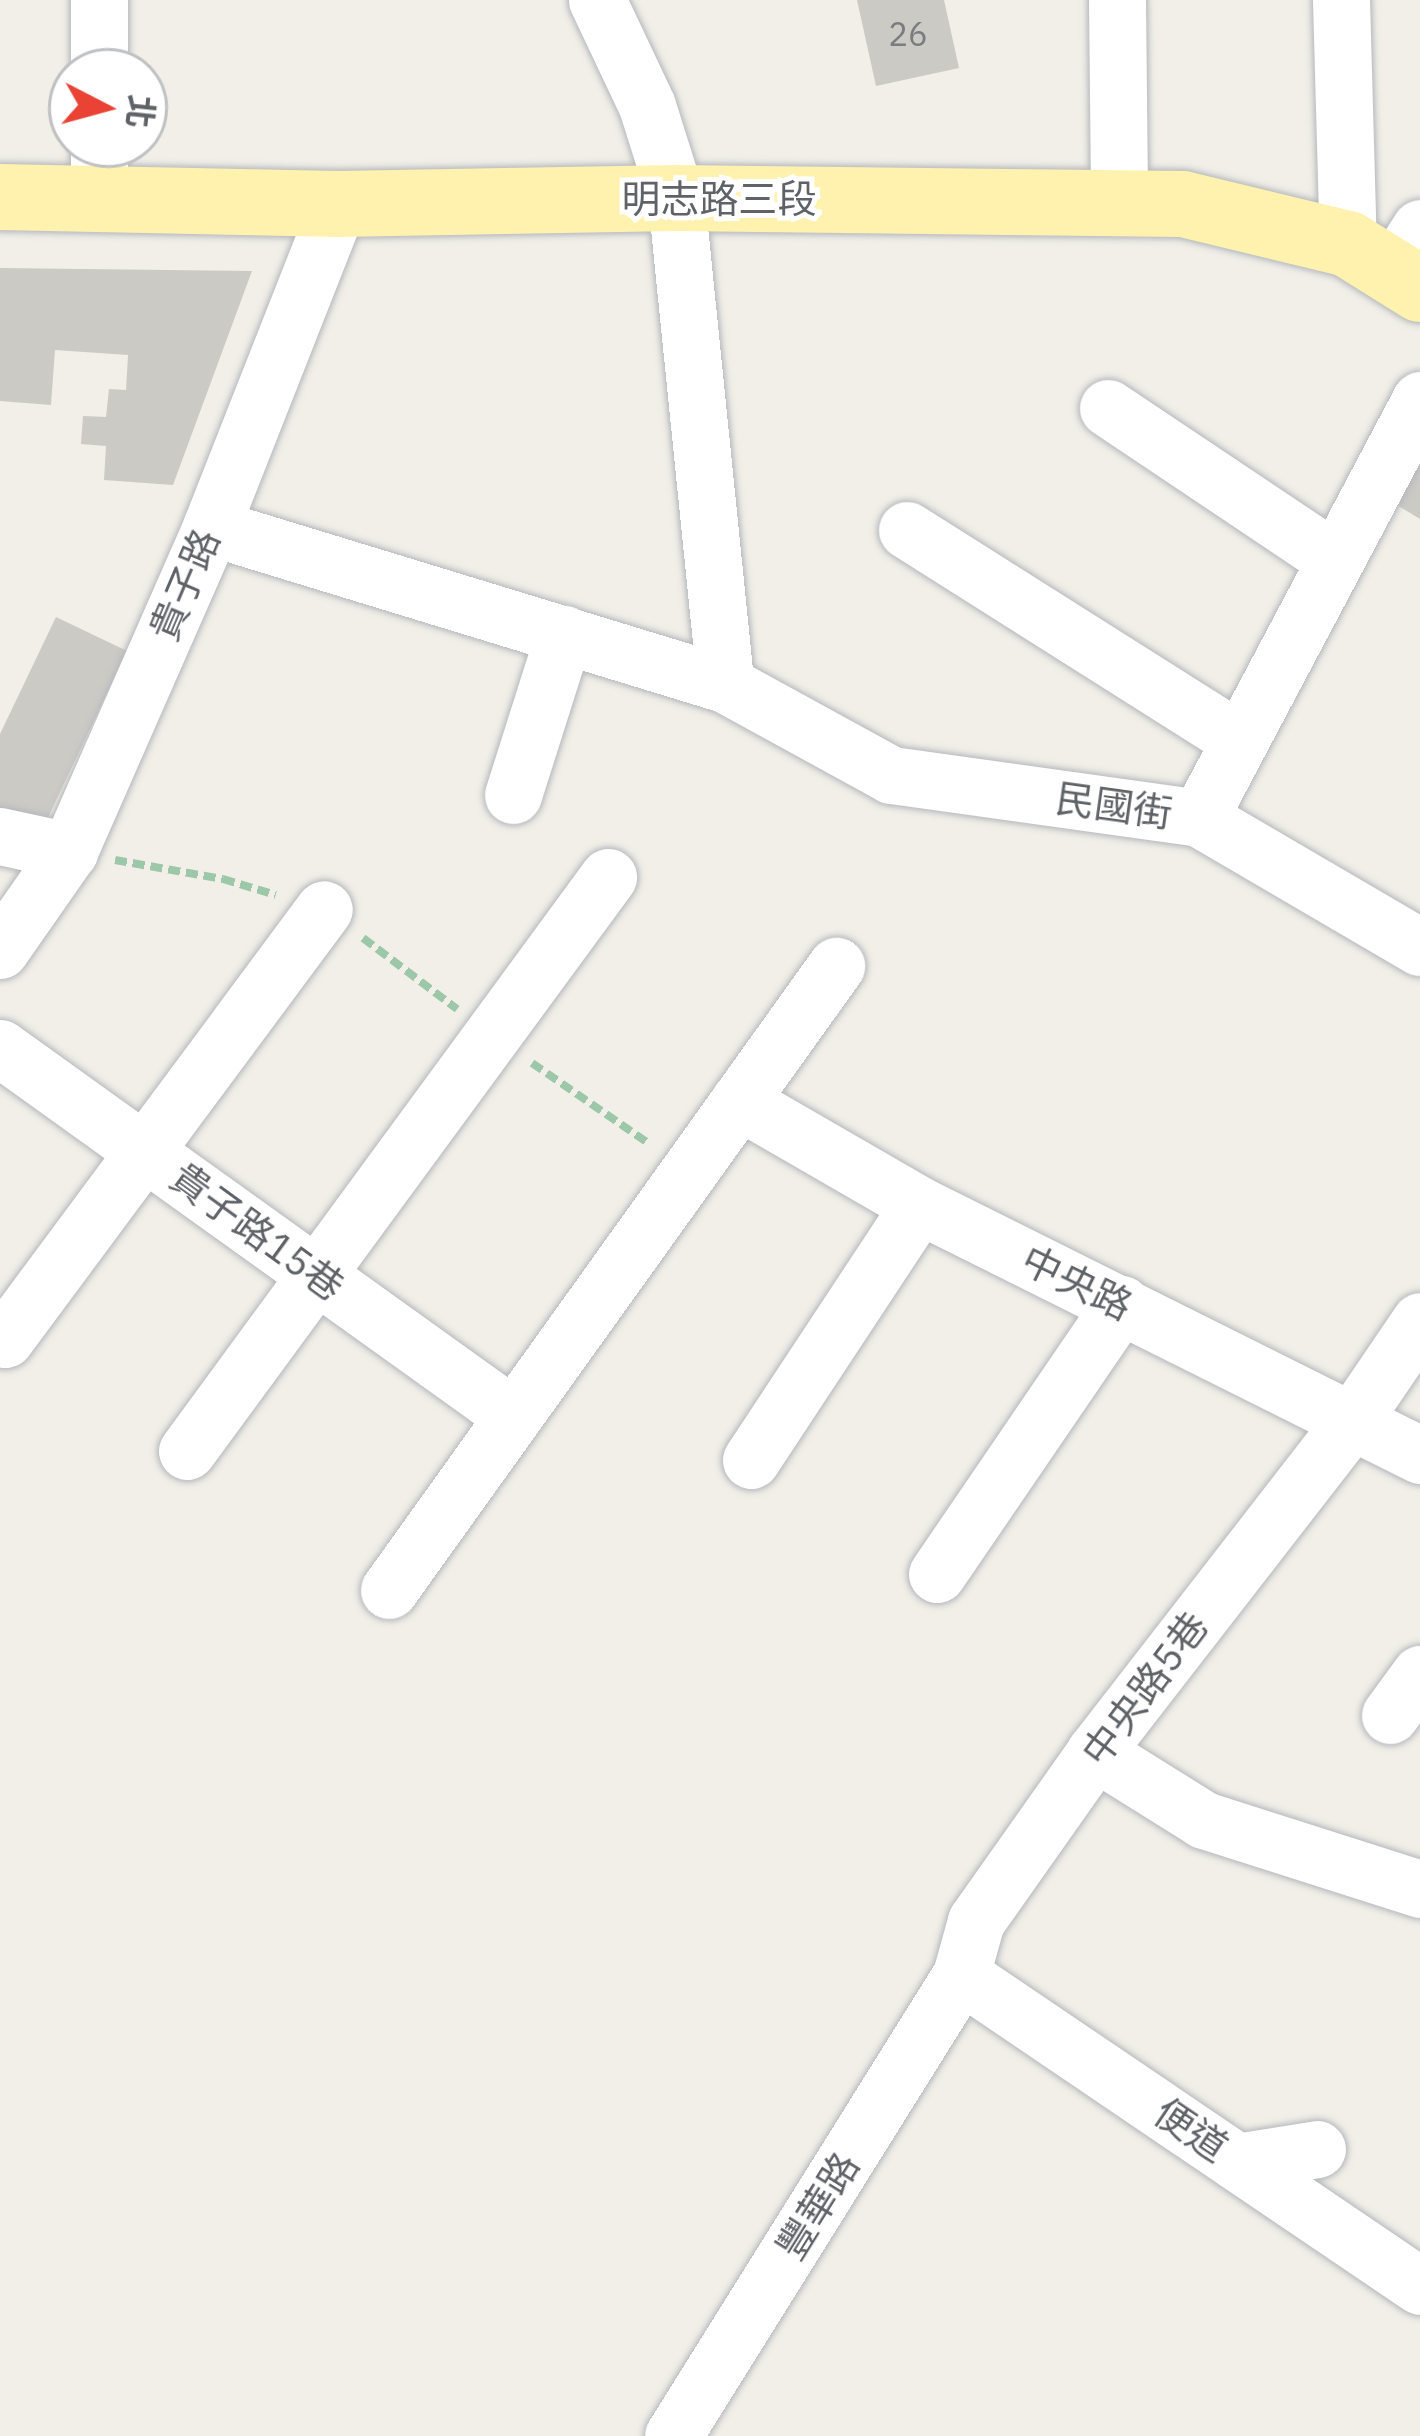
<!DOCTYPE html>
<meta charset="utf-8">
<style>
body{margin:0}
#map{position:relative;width:1420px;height:2436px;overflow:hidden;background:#f1efe8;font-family:"IBM Plex Sans","Noto Sans TC",sans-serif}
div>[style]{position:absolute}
.building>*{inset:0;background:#cccac5}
.path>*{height:8px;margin-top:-4px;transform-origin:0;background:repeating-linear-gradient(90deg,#9cc7a9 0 12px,transparent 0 18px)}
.roads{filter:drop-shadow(0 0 3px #b5b8bc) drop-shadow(0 0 3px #b5b8bc)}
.minor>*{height:57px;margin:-28.5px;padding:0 28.5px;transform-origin:28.5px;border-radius:28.5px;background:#fff}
.major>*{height:66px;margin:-33px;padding:0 33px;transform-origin:33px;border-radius:33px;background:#fff2af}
span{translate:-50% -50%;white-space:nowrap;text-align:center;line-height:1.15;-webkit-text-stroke:10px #fff;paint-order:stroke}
.number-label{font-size:33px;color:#7a7d7f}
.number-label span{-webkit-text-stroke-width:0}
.street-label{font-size:39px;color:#5f6368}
.north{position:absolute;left:48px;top:48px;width:120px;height:120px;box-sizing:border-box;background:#fff;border:3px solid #bfc1c3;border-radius:50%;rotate:96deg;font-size:33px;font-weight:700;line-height:48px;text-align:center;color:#5f6368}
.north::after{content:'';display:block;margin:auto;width:42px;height:54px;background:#ea4335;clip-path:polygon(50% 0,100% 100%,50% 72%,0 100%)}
</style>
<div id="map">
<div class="building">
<i style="clip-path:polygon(857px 0,944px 0,959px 68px,876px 86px)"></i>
<i style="clip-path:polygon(0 268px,252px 271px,173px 485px,104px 480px,106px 446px,81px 444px,83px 416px,106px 417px,109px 389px,126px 390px,128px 355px,55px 350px,51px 405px,0 401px)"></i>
<i style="clip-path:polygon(1420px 463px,1420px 519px,1392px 502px)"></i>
<i style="clip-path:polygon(56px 617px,127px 651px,42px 830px,0 810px,0 734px)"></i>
</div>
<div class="path">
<i style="left:115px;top:860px;width:110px;rotate:10deg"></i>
<i style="left:223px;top:879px;width:55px;rotate:16.8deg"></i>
<i style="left:363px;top:938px;width:118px;rotate:37.1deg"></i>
<i style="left:532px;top:1063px;width:141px;rotate:34.6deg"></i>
</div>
<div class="roads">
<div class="minor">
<i style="left:597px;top:0;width:117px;rotate:64.7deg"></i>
<i style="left:647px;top:106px;width:96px;rotate:72.5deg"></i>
<i style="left:676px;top:198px;width:488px;rotate:84.2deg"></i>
<i style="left:1117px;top:0;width:203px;rotate:89.4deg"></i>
<i style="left:1341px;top:0;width:244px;rotate:88.4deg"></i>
<i style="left:99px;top:72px;width:72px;rotate:-90deg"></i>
<i style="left:99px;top:196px;width:52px;rotate:-90deg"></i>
<i style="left:1392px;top:272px;width:52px;rotate:-57.5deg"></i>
<i style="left:1108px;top:408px;width:270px;rotate:33.8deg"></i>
<i style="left:211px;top:527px;width:537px;rotate:16.99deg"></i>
<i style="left:725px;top:684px;width:189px;rotate:28.7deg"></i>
<i style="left:891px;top:775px;width:311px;rotate:7.9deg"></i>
<i style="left:1199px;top:818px;width:473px;rotate:-62.1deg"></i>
<i style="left:907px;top:530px;width:393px;rotate:32.3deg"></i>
<i style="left:513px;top:795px;width:169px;rotate:-72.4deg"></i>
<i style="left:1199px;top:818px;width:256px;rotate:30.3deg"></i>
<i style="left:0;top:836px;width:71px;rotate:12.3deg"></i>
<i style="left:0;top:950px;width:121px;rotate:-55.1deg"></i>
<i style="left:69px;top:851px;width:354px;rotate:-66.3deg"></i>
<i style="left:211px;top:527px;width:347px;rotate:-68.5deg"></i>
<i style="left:0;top:1048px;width:631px;rotate:35.65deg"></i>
<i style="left:739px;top:1101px;width:208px;rotate:30deg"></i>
<i style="left:919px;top:1205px;width:560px;rotate:26.52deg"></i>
<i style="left:5px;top:1339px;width:535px;rotate:-53.43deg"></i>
<i style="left:187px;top:1451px;width:712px;rotate:-53.74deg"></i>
<i style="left:751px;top:1460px;width:305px;rotate:-56.6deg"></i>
<i style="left:937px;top:1574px;width:327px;rotate:-55.7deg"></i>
<i style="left:389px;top:1590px;width:768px;rotate:-54.38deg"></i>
<i style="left:1390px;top:1715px;width:51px;rotate:-53.8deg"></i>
<i style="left:1095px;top:1752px;width:128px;rotate:32deg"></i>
<i style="left:1204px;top:1820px;width:227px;rotate:17.7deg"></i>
<i style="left:961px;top:1975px;width:554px;rotate:34.12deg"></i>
<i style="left:1237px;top:2162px;width:81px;rotate:-9.2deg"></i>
<i style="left:673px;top:2436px;width:544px;rotate:-58.01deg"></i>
<i style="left:961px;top:1975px;width:56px;rotate:-74.5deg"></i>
<i style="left:976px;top:1921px;width:207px;rotate:-54.8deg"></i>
<i style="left:1095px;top:1752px;width:423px;rotate:-52.2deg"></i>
<i style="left:1354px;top:1418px;width:117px;rotate:-55.8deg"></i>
</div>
<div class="major">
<i style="left:0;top:197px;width:338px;rotate:1.2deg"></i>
<i style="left:338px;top:204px;width:338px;rotate:-1deg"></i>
<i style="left:676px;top:198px;width:507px;rotate:0.68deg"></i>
<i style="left:1183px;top:204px;width:170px;rotate:13.6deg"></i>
<i style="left:1348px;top:244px;width:85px;rotate:32deg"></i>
</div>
</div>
<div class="number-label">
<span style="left:908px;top:34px">26</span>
</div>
<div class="street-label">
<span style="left:719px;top:199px">明志路三段</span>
<span style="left:185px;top:585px;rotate:-67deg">貴子路</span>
<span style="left:1114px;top:806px;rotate:8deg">民國街</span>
<span style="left:257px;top:1232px;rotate:36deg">貴子路15巷</span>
<span style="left:1077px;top:1283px;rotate:26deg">中央路</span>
<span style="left:1145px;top:1689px;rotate:-53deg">中央路5巷</span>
<span style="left:1191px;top:2130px;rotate:34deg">便道</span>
<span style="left:818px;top:2206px;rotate:-58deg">豐華路</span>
</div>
<div class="north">北</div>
</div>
